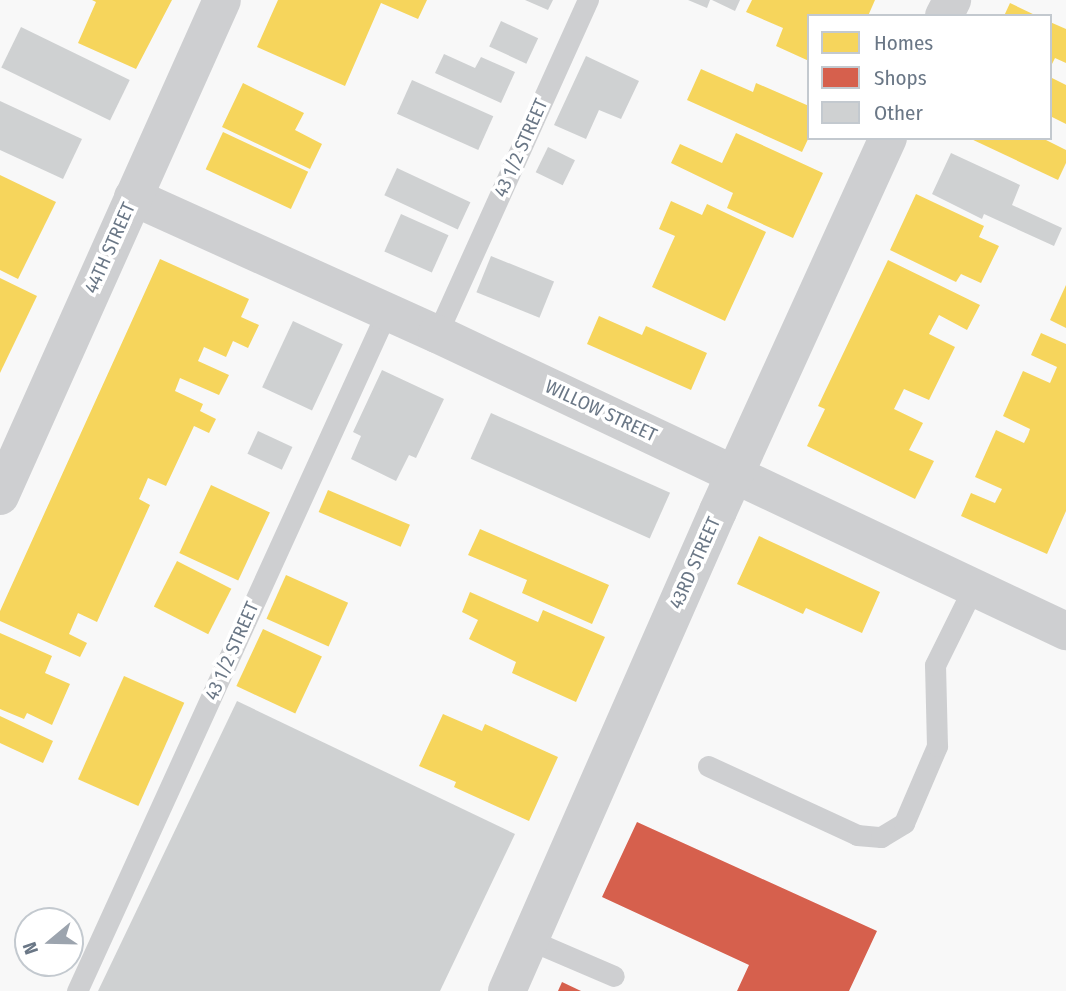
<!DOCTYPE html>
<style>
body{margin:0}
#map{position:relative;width:1066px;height:991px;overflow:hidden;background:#f8f8f8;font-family:"Fira Sans Condensed",sans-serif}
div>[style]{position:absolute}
.homes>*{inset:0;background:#f6d55c;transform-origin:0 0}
.shops>*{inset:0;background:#d6604d}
.building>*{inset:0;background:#cfd1d2;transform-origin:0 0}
.lane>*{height:21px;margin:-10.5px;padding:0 10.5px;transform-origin:10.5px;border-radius:10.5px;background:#cecfd1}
.street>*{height:38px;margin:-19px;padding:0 19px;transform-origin:19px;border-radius:19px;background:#cecfd1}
span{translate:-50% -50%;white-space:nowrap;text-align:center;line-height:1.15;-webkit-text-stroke:7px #fff;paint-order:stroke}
.street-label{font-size:19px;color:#6a7786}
.legend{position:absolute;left:807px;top:14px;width:245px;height:126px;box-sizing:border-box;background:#fff;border:2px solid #c3c9cf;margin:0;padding:9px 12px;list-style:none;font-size:21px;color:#6a7786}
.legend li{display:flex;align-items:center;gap:14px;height:35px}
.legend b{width:35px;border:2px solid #c3c9cf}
.north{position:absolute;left:14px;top:907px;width:70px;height:70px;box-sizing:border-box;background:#fff;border:2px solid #c3c9cf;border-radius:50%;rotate:251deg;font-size:19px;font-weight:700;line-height:28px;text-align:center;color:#6a7786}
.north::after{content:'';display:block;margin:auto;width:24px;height:32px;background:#9ca4ae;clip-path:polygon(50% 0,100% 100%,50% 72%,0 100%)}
</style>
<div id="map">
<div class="homes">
<i style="clip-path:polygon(92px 0,172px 0,136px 69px,78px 43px,96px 2px)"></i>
<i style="clip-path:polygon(278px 0,427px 0,418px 19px,381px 3px,345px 86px,257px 47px)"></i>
<i style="clip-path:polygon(752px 0,875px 0,868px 16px,809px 16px,809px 61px,776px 46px,783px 28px,746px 12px)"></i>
<i style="clip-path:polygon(1010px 3px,1037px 16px,1004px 16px)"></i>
<i style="clip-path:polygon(1050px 22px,1066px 29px,1066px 63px,1055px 58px,1050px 68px)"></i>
<i style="clip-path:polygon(701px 69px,753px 92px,756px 83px,809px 106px,809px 137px,802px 152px,687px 100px)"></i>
<i style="clip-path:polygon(1050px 77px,1066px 85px,1066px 124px,1050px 116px)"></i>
<i style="clip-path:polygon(243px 83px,304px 113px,295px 130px,322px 144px,310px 169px,222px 127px)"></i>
<i style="left:223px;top:132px;width:94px;height:41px;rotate:25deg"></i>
<i style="clip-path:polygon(736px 133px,823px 173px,793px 238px,727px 208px,733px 193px,671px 163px,680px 144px,722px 163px)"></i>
<i style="clip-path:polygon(969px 138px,1042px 138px,1066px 150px,1066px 163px,1058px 180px)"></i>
<i style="clip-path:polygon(0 175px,56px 202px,18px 279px,0 270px)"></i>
<i style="clip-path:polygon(916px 194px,984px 226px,979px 237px,999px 246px,981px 283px,961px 274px,956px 282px,890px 250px)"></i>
<i style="clip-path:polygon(671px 201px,702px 215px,707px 204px,766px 232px,725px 321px,652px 287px,675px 236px,659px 229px)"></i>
<i style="clip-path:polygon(160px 259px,249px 299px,241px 317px,259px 325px,248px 348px,233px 341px,226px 357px,204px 347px,198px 361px,229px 375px,219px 395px,180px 378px,175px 391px,203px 404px,200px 411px,216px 419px,209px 433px,194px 426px,166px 486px,148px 478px,139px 499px,150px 505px,97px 622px,78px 613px,69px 634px,87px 643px,80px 657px,0 621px,0 611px)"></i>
<i style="clip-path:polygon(888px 260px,980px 305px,967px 330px,939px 315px,929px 334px,955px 347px,929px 400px,904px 389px,894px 409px,923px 423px,909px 450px,934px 461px,915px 499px,807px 446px,825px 409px,818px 406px)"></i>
<i style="clip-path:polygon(0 278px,37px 296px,0 373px)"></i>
<i style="clip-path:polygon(1066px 285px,1066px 328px,1050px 320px)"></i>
<i style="clip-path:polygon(599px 316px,642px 335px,646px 326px,707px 353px,691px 390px,587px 344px)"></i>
<i style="clip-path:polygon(1041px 333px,1066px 344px,1066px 511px,1047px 554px,961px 516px,971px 493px,995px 503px,1002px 489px,975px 477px,996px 430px,1024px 443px,1028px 435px,1030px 429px,1003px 416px,1023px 371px,1050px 383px,1057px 367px,1031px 355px)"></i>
<i style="left:211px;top:485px;width:65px;height:75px;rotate:25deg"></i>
<i style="left:328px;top:490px;width:89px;height:24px;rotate:23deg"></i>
<i style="clip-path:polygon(480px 529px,609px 585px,592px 624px,522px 593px,527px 580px,468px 555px)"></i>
<i style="clip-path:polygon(759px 536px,880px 592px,862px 633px,806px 608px,803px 614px,737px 584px)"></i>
<i style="left:177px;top:561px;width:61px;height:51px;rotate:27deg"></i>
<i style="left:286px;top:575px;width:68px;height:48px;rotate:24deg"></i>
<i style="clip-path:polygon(470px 592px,538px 622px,543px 610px,605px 637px,576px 702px,512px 673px,516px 662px,469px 639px,478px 620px,462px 612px)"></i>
<i style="left:263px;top:629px;width:65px;height:63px;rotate:25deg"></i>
<i style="clip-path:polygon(0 633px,52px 656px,45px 673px,70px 684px,52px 725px,27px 713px,24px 719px,0 709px)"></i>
<i style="left:124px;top:676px;width:66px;height:113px;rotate:24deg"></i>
<i style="clip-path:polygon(443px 714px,482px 731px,485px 724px,558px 757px,529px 821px,454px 787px,456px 782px,419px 766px)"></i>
<i style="clip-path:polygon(0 716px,53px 741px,43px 763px,0 743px)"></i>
</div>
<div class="shops">
<i style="clip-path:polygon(637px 822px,877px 931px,849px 991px,737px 991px,749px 965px,602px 897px)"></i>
<i style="clip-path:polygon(562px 982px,581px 991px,558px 991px)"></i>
</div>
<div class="building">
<i style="clip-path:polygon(525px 0,553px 0,548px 10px)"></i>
<i style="clip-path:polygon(688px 0,710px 0,707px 8px)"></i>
<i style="clip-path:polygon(712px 0,740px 0,735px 11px)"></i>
<i style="left:501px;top:21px;width:41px;height:28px;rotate:25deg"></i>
<i style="left:21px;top:27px;width:121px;height:45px;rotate:26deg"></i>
<i style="clip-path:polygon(444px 54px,475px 68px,481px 57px,515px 72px,501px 103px,435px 73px)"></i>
<i style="clip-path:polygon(586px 56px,639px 81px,621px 119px,599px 110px,586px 139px,554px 125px)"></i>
<i style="left:412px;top:80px;width:89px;height:37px;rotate:24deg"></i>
<i style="clip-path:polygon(0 101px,82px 139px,63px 179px,0 150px)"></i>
<i style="left:548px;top:147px;width:30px;height:28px;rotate:26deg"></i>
<i style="clip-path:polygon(951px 153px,1020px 185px,1012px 205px,1062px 228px,1054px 246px,984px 214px,982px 219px,932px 194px)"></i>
<i style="left:397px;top:168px;width:81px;height:30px;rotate:25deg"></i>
<i style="left:401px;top:214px;width:52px;height:41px;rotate:24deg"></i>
<i style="left:491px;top:256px;width:68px;height:39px;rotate:22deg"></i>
<i style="left:293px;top:321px;width:55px;height:73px;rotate:25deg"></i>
<i style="clip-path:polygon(382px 370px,444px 399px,416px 458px,409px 455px,396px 481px,351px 459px,361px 436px,353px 432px)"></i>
<i style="left:491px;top:413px;width:196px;height:50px;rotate:24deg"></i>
<i style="left:258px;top:431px;width:38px;height:25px;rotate:25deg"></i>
<i style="clip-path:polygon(237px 701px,515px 834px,440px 991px,98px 991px)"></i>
</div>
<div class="lane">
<i style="left:437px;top:334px;width:367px;rotate:-65.7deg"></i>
<i style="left:708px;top:766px;width:164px;rotate:24.8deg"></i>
<i style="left:857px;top:835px;width:24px;rotate:5deg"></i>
<i style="left:881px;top:837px;width:27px;rotate:-31deg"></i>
<i style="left:904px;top:823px;width:84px;rotate:-66.8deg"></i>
<i style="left:937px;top:746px;width:81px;rotate:-91.4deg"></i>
<i style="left:935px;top:665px;width:86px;rotate:-63.7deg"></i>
<i style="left:530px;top:940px;width:91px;rotate:23.2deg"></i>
<i style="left:77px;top:991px;width:747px;rotate:-65.49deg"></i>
</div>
<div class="street">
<i style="left:944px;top:16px;width:18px;rotate:-63deg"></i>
<i style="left:133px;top:197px;width:333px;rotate:24.3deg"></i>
<i style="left:437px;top:334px;width:696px;rotate:25.28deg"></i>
<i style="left:0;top:496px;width:543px;rotate:-65.89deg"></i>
<i style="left:507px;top:991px;width:524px;rotate:-66.27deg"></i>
<i style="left:718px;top:511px;width:410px;rotate:-65.5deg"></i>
</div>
<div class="street-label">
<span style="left:521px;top:148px;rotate:-66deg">43 1/2 STREET</span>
<span style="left:110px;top:248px;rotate:-66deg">44TH STREET</span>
<span style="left:601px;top:411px;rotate:25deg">WILLOW STREET</span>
<span style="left:695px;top:563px;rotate:-66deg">43RD STREET</span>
<span style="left:232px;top:651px;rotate:-66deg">43 1/2 STREET</span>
</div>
<ul class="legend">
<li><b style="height:19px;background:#f6d55c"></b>Homes</li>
<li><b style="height:19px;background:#d6604d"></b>Shops</li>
<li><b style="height:19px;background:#cfd1d2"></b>Other</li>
</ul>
<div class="north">N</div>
</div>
